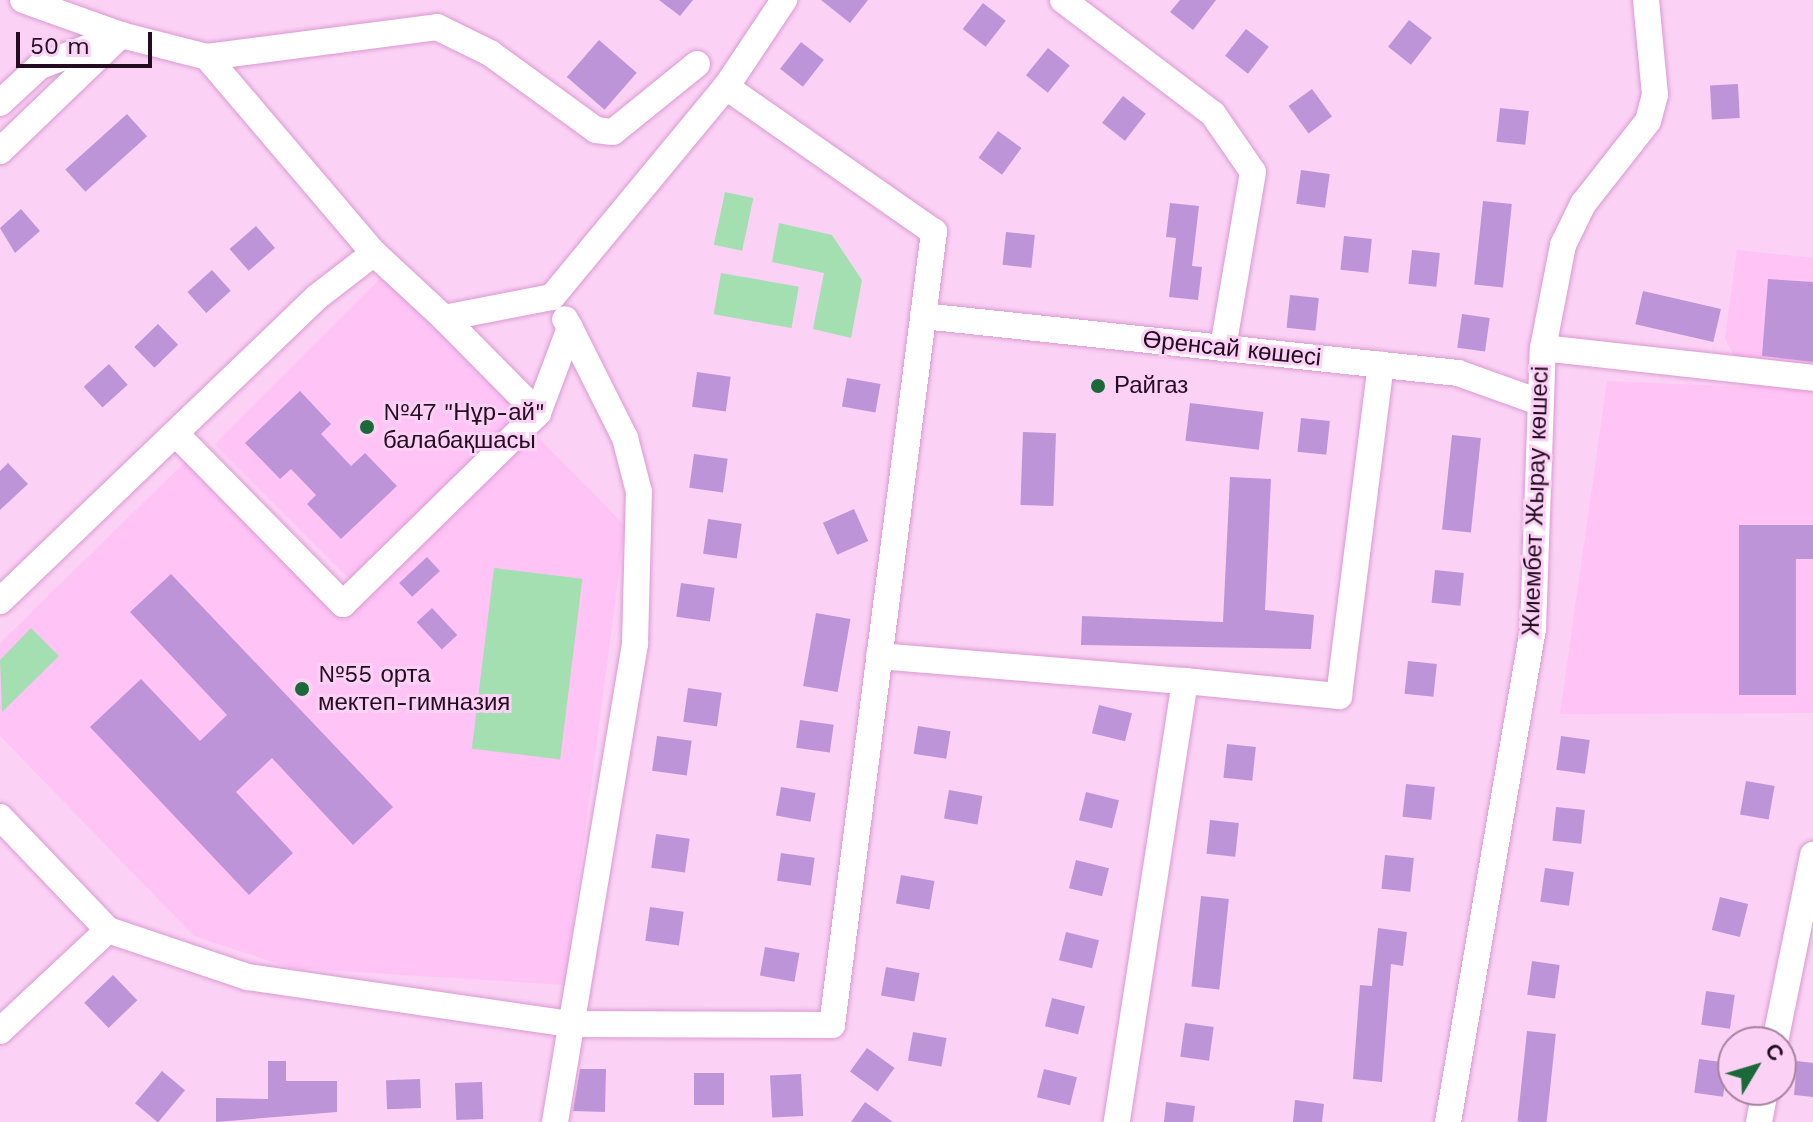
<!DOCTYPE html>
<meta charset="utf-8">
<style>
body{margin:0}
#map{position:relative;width:1813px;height:1122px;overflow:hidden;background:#fbd2f5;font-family:"Work Sans",sans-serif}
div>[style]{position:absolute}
.built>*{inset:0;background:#ffc3f6;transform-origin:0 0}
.green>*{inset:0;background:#a4dfb2;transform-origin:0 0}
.building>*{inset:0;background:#be94d9;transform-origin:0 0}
.roads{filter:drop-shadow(0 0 2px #db99d2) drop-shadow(0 0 2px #db99d2)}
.minor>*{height:26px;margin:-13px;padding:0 13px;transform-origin:13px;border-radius:13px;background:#fff}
.dots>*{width:22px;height:22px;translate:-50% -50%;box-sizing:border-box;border:4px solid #fbd2f5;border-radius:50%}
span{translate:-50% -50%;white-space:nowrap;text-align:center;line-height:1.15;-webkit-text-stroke:6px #fbd2f5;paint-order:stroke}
.street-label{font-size:24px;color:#230b20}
.poi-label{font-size:24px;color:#230b20}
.left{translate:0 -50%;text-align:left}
.north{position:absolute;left:1717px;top:1026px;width:80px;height:80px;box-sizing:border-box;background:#fbd2f5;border:2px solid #a582a0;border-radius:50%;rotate:52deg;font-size:22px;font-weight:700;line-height:32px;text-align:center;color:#230b20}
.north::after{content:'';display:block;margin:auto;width:28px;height:36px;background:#1b6938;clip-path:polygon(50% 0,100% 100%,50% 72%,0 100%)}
.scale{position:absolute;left:16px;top:32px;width:136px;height:36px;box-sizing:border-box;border:4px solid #230b20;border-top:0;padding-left:10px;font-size:24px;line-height:28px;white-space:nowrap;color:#230b20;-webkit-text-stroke:6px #fbd2f5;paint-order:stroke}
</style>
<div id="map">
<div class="built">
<i style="clip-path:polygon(1737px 250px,1813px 258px,1813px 713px,1560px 714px,1607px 381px,1749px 387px,1725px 338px)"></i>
<i style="left:385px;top:274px;width:194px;height:241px;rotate:45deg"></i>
<i style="clip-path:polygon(536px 435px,625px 526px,565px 985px,291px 968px,194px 936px,0 736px,0 643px,187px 460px,344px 621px)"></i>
</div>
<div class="green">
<i style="left:725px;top:192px;width:29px;height:54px;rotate:12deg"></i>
<i style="clip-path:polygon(779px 223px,832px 235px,862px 280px,851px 338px,813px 329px,824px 273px,772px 262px)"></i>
<i style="left:721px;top:273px;width:79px;height:42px;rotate:10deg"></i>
<i style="left:494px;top:568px;width:89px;height:182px;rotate:7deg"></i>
<i style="clip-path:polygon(31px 628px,59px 656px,2px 712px,0 660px)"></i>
</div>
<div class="building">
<i style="clip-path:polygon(659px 0,693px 0,680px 16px)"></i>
<i style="clip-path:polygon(821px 0,868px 0,850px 23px)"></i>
<i style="clip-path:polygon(1180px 0,1216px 0,1193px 30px,1170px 12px)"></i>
<i style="left:983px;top:3px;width:29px;height:33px;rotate:38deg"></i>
<i style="left:1409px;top:20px;width:29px;height:34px;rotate:38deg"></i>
<i style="left:1246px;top:29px;width:29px;height:34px;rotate:38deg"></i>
<i style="left:599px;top:40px;width:50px;height:49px;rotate:41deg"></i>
<i style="left:801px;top:42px;width:29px;height:34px;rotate:38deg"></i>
<i style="left:1048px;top:48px;width:28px;height:35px;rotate:39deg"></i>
<i style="left:1738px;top:84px;width:34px;height:28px;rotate:87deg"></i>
<i style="left:1312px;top:89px;width:34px;height:29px;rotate:54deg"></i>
<i style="left:1123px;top:96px;width:29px;height:34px;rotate:38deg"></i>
<i style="left:1500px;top:108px;width:29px;height:34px;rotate:6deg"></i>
<i style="left:127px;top:114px;width:30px;height:83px;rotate:48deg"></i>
<i style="left:998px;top:131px;width:29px;height:33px;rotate:36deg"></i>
<i style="left:1301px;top:170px;width:29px;height:34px;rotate:8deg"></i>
<i style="left:1483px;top:201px;width:29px;height:84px;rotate:6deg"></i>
<i style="clip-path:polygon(1170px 203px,1199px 206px,1192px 266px,1202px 267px,1198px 300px,1169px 297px,1176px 238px,1166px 237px)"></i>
<i style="clip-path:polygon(21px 209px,40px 231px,15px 253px,0 228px)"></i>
<i style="left:256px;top:226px;width:29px;height:35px;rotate:49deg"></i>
<i style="left:1006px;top:232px;width:29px;height:33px;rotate:6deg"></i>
<i style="left:1344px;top:236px;width:28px;height:34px;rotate:6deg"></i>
<i style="left:1412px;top:250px;width:28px;height:34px;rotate:6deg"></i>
<i style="left:212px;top:270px;width:28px;height:33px;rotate:48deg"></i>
<i style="clip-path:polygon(1768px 279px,1813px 282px,1813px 362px,1762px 356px)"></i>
<i style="left:1643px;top:291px;width:80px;height:34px;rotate:13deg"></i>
<i style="left:1290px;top:295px;width:29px;height:33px;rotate:6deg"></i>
<i style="left:1462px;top:314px;width:28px;height:34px;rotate:8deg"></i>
<i style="left:158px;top:324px;width:29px;height:33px;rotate:46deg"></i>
<i style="left:109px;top:364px;width:28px;height:34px;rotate:48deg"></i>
<i style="left:697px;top:372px;width:34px;height:35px;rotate:8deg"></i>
<i style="left:847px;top:378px;width:34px;height:29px;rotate:10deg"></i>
<i style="clip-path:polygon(300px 391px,331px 424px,321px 434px,351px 466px,365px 453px,397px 486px,341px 539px,307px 504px,316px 495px,291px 469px,280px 479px,245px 443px)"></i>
<i style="left:1190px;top:403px;width:74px;height:38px;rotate:7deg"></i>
<i style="left:1301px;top:418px;width:29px;height:34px;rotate:6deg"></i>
<i style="left:1023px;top:432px;width:33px;height:73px;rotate:2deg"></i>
<i style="left:1452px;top:435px;width:29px;height:95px;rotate:6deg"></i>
<i style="left:694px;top:454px;width:34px;height:34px;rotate:8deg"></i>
<i style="clip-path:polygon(8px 463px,28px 484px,0 510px,0 471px)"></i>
<i style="clip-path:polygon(1230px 477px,1271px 479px,1265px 610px,1314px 615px,1311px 649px,1081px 645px,1082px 616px,1223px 622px)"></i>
<i style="left:854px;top:509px;width:35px;height:34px;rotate:66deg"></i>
<i style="left:708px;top:519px;width:34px;height:35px;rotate:8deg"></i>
<i style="clip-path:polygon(1739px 525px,1813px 525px,1813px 559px,1796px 559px,1796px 695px,1739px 695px)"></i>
<i style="left:427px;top:557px;width:19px;height:38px;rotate:47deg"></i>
<i style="left:1435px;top:570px;width:29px;height:33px;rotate:6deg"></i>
<i style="clip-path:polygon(171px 574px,393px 807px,353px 845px,272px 758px,236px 792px,293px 853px,249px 895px,90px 727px,141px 679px,200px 741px,227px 715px,130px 612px)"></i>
<i style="left:681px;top:583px;width:34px;height:34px;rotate:8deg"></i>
<i style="left:432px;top:608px;width:37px;height:21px;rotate:47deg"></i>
<i style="left:816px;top:613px;width:35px;height:74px;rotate:10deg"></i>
<i style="left:1408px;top:661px;width:29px;height:33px;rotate:6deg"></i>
<i style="left:688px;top:688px;width:34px;height:34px;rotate:8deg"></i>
<i style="left:1099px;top:705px;width:34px;height:29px;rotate:14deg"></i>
<i style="left:800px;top:720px;width:34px;height:28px;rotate:8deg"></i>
<i style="left:918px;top:726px;width:33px;height:28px;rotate:9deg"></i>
<i style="left:657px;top:736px;width:35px;height:35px;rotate:8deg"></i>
<i style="left:1561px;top:736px;width:29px;height:34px;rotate:8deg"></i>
<i style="left:1227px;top:744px;width:29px;height:34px;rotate:6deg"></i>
<i style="left:1746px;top:781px;width:29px;height:34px;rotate:10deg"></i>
<i style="left:1406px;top:784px;width:29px;height:33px;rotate:6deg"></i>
<i style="left:781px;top:787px;width:35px;height:29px;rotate:10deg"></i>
<i style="left:949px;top:790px;width:34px;height:29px;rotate:10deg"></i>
<i style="left:1086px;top:792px;width:34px;height:29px;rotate:14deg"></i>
<i style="left:1556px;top:807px;width:29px;height:34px;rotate:6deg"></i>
<i style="left:1210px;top:820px;width:29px;height:34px;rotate:6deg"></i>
<i style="left:656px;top:834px;width:34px;height:34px;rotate:8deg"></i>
<i style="left:781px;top:853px;width:34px;height:28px;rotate:8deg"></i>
<i style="left:1385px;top:855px;width:29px;height:34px;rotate:6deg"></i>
<i style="left:1076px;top:860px;width:34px;height:29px;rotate:14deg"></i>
<i style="left:1545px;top:868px;width:29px;height:34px;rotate:8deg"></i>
<i style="left:901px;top:875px;width:34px;height:29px;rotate:10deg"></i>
<i style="left:1201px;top:896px;width:28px;height:91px;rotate:6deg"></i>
<i style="left:1720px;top:897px;width:29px;height:34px;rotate:14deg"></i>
<i style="left:650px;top:907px;width:34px;height:34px;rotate:8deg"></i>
<i style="clip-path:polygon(1378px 928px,1407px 932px,1403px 966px,1391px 964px,1382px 1082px,1353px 1079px,1360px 985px,1372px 986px)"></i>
<i style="left:1066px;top:932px;width:34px;height:29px;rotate:14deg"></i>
<i style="left:765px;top:947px;width:35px;height:29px;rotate:10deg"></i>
<i style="left:1532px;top:961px;width:28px;height:34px;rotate:8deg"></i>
<i style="left:886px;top:967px;width:34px;height:29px;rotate:10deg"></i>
<i style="left:113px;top:975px;width:35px;height:40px;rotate:46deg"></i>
<i style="left:1706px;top:991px;width:29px;height:34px;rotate:8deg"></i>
<i style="left:1052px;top:998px;width:34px;height:29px;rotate:14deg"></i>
<i style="left:1185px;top:1023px;width:29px;height:34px;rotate:8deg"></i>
<i style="left:1527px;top:1031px;width:29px;height:91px;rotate:6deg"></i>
<i style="left:913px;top:1032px;width:34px;height:29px;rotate:10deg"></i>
<i style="left:867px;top:1048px;width:34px;height:29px;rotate:36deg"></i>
<i style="left:1699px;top:1059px;width:29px;height:34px;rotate:8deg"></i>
<i style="clip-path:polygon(268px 1061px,286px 1061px,286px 1081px,337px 1081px,337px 1112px,216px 1122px,216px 1098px,268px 1099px)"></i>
<i style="clip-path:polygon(1797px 1061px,1813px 1063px,1813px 1097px,1794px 1095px)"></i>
<i style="clip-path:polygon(580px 1069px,606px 1069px,605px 1112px,573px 1111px)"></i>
<i style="left:1044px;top:1069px;width:34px;height:29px;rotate:14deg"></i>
<i style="left:162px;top:1071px;width:30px;height:42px;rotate:40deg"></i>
<i style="left:694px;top:1073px;width:30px;height:32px"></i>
<i style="left:801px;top:1074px;width:42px;height:31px;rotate:87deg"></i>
<i style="left:420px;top:1079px;width:29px;height:34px;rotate:88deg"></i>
<i style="left:482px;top:1082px;width:37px;height:27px;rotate:88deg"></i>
<i style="clip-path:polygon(1295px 1100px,1324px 1104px,1322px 1122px,1293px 1122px)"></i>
<i style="clip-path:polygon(865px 1102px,893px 1122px,851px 1122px)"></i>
<i style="clip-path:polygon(1166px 1102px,1195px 1106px,1193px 1122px,1164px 1122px)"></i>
</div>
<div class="roads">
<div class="minor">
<i style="left:1063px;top:0;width:188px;rotate:37.2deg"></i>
<i style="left:1213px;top:114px;width:70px;rotate:55.4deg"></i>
<i style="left:1253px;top:172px;width:179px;rotate:99.7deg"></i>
<i style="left:207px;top:57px;width:257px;rotate:49.6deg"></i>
<i style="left:0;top:103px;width:54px;rotate:-42.8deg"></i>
<i style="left:40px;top:66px;width:87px;rotate:-20.9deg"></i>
<i style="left:121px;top:35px;width:89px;rotate:14.3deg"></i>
<i style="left:207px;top:57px;width:232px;rotate:-7.4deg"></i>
<i style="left:437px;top:27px;width:59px;rotate:26.1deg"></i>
<i style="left:490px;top:53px;width:131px;rotate:36deg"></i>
<i style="left:596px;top:130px;width:17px;rotate:7deg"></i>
<i style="left:613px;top:132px;width:108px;rotate:-39deg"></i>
<i style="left:0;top:151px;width:168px;rotate:-43.8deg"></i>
<i style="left:121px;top:35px;width:104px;rotate:-160.3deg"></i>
<i style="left:923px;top:316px;width:538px;rotate:6.08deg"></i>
<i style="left:1458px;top:373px;width:83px;rotate:19.7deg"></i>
<i style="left:1543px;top:348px;width:272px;rotate:6.3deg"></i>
<i style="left:538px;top:413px;width:91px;rotate:-69.4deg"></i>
<i style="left:570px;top:328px;width:10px;rotate:-119deg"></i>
<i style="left:177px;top:435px;width:237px;rotate:45.5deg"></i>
<i style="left:343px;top:604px;width:273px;rotate:-44.4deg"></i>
<i style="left:538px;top:413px;width:134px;rotate:-134.7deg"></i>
<i style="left:0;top:601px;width:439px;rotate:-43.8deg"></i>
<i style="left:317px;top:297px;width:72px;rotate:-37.7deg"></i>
<i style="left:374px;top:253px;width:96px;rotate:42.9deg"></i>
<i style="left:444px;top:318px;width:110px;rotate:-11deg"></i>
<i style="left:552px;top:297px;width:273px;rotate:-50.4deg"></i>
<i style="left:879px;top:656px;width:307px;rotate:4.7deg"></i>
<i style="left:1185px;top:681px;width:446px;rotate:98.8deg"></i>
<i style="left:1185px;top:681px;width:155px;rotate:5.6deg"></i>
<i style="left:1339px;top:696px;width:334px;rotate:-82.8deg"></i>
<i style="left:0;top:817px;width:156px;rotate:46.3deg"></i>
<i style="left:0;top:1031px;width:148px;rotate:-43.1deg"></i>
<i style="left:108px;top:930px;width:148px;rotate:18.6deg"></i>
<i style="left:248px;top:977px;width:327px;rotate:8.3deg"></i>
<i style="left:572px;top:1024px;width:260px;rotate:0.2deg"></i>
<i style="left:832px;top:1025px;width:800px;rotate:-82.67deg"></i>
<i style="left:934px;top:232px;width:254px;rotate:-145.1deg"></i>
<i style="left:726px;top:87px;width:105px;rotate:-56.3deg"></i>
<i style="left:1775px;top:1042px;width:191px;rotate:-78.5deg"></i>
<i style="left:555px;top:1122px;width:485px;rotate:-80.5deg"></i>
<i style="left:635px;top:644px;width:152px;rotate:-88.5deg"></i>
<i style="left:639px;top:492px;width:56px;rotate:-104.5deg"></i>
<i style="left:625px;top:438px;width:123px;rotate:-116.6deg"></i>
<i style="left:1448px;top:1122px;width:500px;rotate:-80.22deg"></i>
<i style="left:1533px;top:629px;width:281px;rotate:-88deg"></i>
<i style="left:1543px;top:348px;width:105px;rotate:-79deg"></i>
<i style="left:1563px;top:245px;width:46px;rotate:-64deg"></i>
<i style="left:1583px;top:204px;width:105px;rotate:-51.9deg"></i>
<i style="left:1648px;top:121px;width:27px;rotate:-75deg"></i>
<i style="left:1655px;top:95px;width:95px;rotate:-95.4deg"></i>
<i style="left:1759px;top:1122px;width:33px;rotate:-79deg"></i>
</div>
</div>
<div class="dots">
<i style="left:1098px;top:386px;background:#1b6938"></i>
<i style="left:367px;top:427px;background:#1b6938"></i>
<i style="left:302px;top:689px;background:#1b6938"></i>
</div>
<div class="street-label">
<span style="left:1232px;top:349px;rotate:6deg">Өренсай көшесі</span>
<span style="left:1536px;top:501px;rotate:-88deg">Жиембет Жырау көшесі</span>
</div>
<div class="poi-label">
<span class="left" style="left:1114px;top:386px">Райгаз</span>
<span class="left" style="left:383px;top:427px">№47 "Нұр-ай"<br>балабақшасы</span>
<span class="left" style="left:318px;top:689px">№55 орта<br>мектеп-гимназия</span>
</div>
<div class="north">С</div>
<div class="scale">50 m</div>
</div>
